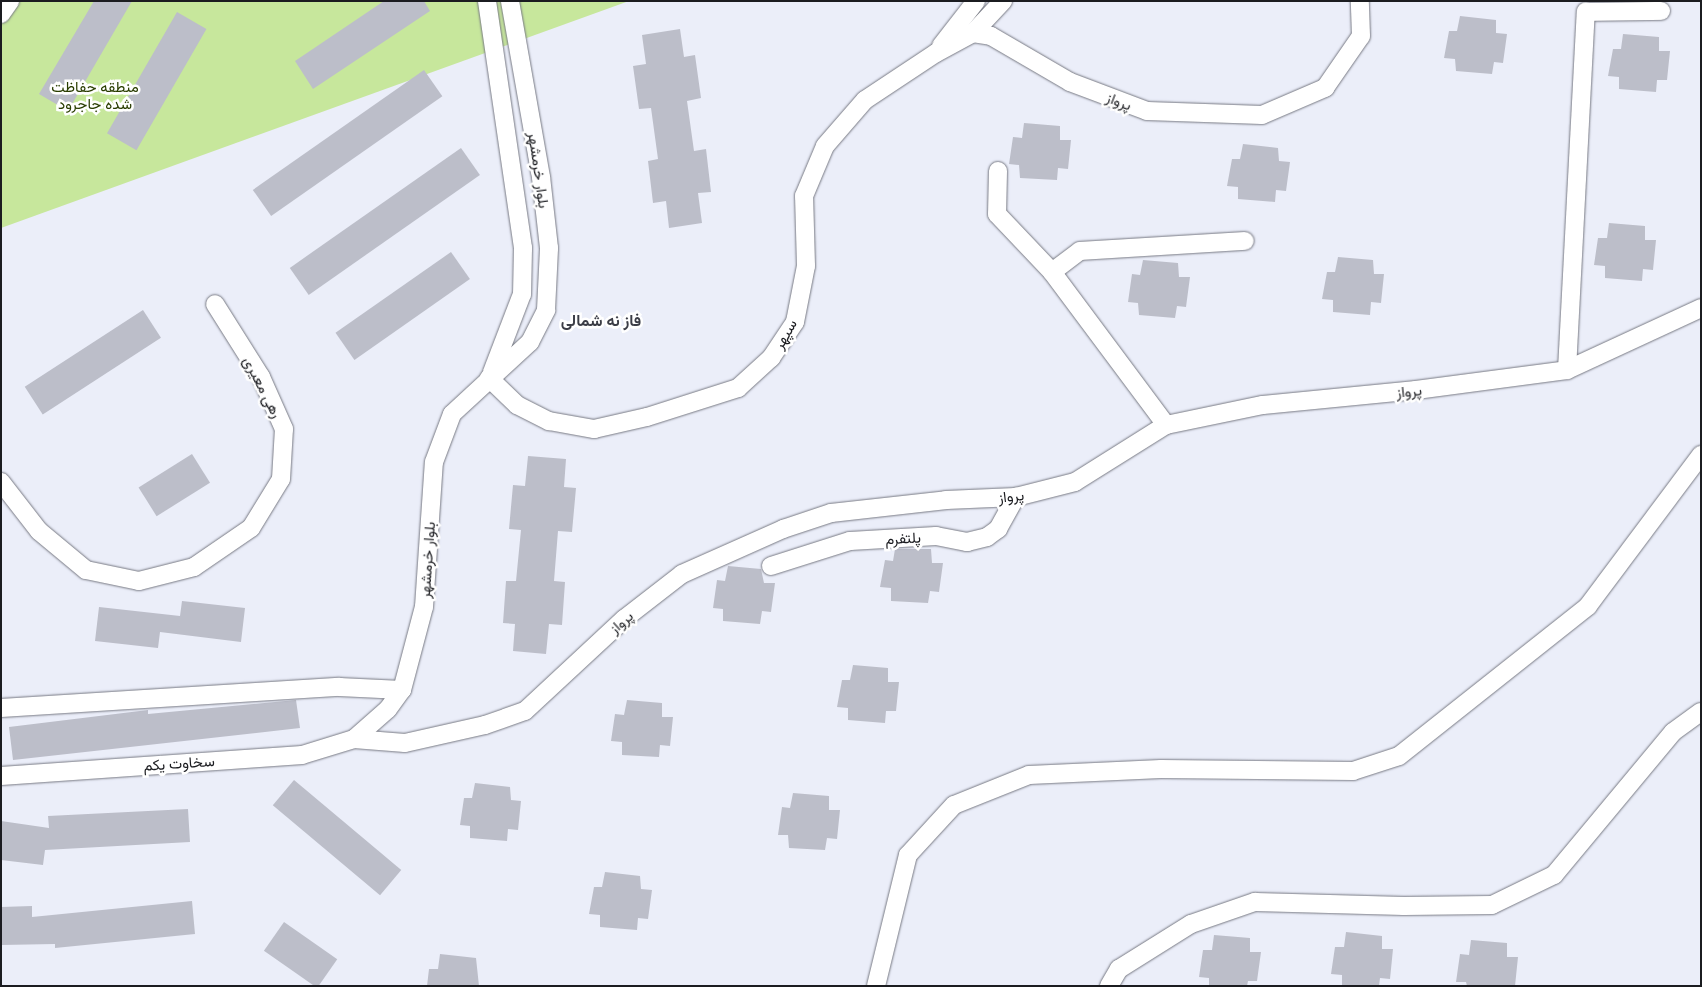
<!DOCTYPE html>
<meta charset="utf-8">
<style>
body{margin:0}
#map{position:relative;width:1702px;height:987px;overflow:hidden;background:#ebeef9;font-family:Lato,Vazirmatn,sans-serif}
div>[style]{position:absolute}
.green>*{inset:0;background:#c7e79c}
.building>*{inset:0;background:#bcbec9;transform-origin:0 0}
.roads{filter:drop-shadow(0 0 1px #777983) drop-shadow(0 0 1px #777983)}
.minor>*{height:18px;margin:-9px;padding:0 9px;transform-origin:9px;border-radius:9px;background:#fff}
span{translate:-50% -50%;white-space:nowrap;text-align:center;line-height:1.15;-webkit-text-stroke:5px #fff;paint-order:stroke}
.park-label{font-size:15px;color:#293d00}
.street-label{font-size:15px;color:#1b1c20}
.neighbourhood-label{font-size:16px;color:#3b3d46;font-weight:700}
.frame{position:absolute;inset:0;border:2px solid #1b1c20;pointer-events:none}
</style>
<div id="map">
<div class="green">
<i style="clip-path:polygon(1px 1px,629px 1px,1px 228px)"></i>
</div>
<div class="building">
<i style="clip-path:polygon(94px 1px,132px 1px,68px 111px,39px 94px)"></i>
<i style="clip-path:polygon(384px 1px,424px 1px,430px 11px,313px 89px,295px 61px)"></i>
<i style="left:177px;top:12px;width:34px;height:140px;rotate:30deg"></i>
<i style="clip-path:polygon(1460px 16px,1496px 20px,1496px 33px,1507px 34px,1503px 63px,1494px 62px,1492px 74px,1456px 71px,1455px 59px,1444px 58px,1449px 31px,1457px 31px)"></i>
<i style="clip-path:polygon(680px 29px,684px 57px,695px 55px,701px 98px,687px 101px,694px 151px,706px 149px,711px 192px,698px 193px,702px 223px,669px 228px,666px 201px,653px 203px,648px 161px,658px 159px,651px 108px,639px 109px,633px 66px,646px 64px,642px 35px)"></i>
<i style="clip-path:polygon(1623px 34px,1659px 37px,1659px 51px,1670px 51px,1667px 80px,1657px 80px,1656px 92px,1619px 89px,1619px 77px,1608px 76px,1613px 49px,1621px 49px)"></i>
<i style="left:424px;top:70px;width:32px;height:209px;rotate:55deg"></i>
<i style="clip-path:polygon(1024px 123px,1060px 126px,1060px 140px,1071px 140px,1068px 169px,1058px 168px,1057px 180px,1020px 178px,1019px 165px,1009px 164px,1013px 137px,1022px 138px)"></i>
<i style="clip-path:polygon(1243px 144px,1278px 148px,1279px 161px,1290px 162px,1286px 191px,1276px 190px,1275px 202px,1238px 199px,1238px 187px,1227px 186px,1232px 159px,1240px 159px)"></i>
<i style="left:461px;top:148px;width:33px;height:209px;rotate:55deg"></i>
<i style="clip-path:polygon(1609px 223px,1645px 226px,1645px 240px,1656px 240px,1653px 270px,1643px 269px,1642px 281px,1605px 278px,1605px 266px,1594px 265px,1598px 238px,1607px 238px)"></i>
<i style="left:451px;top:252px;width:33px;height:141px;rotate:55deg"></i>
<i style="clip-path:polygon(1338px 257px,1373px 260px,1374px 274px,1384px 274px,1381px 303px,1371px 302px,1370px 315px,1333px 312px,1333px 300px,1322px 299px,1327px 272px,1335px 272px)"></i>
<i style="clip-path:polygon(1143px 260px,1178px 263px,1179px 277px,1190px 277px,1186px 307px,1177px 306px,1175px 318px,1139px 315px,1138px 303px,1128px 302px,1132px 274px,1140px 275px)"></i>
<i style="left:143px;top:310px;width:33px;height:141px;rotate:57deg"></i>
<i style="left:192px;top:454px;width:34px;height:63px;rotate:58deg"></i>
<i style="clip-path:polygon(528px 456px,566px 459px,564px 487px,576px 488px,572px 532px,558px 531px,554px 581px,565px 582px,562px 625px,549px 624px,546px 654px,513px 651px,515px 624px,503px 623px,506px 581px,516px 581px,521px 530px,509px 529px,513px 485px,525px 486px)"></i>
<i style="clip-path:polygon(895px 549px,931px 549px,932px 563px,943px 563px,939px 592px,930px 591px,928px 603px,891px 601px,891px 588px,880px 587px,885px 560px,893px 561px)"></i>
<i style="clip-path:polygon(728px 566px,761px 569px,764px 583px,775px 583px,771px 612px,762px 611px,760px 624px,723px 621px,723px 609px,713px 608px,717px 580px,725px 581px)"></i>
<i style="clip-path:polygon(182px 601px,245px 608px,241px 642px,160px 632px,158px 648px,95px 641px,99px 607px,180px 616px)"></i>
<i style="clip-path:polygon(853px 665px,888px 668px,888px 682px,899px 682px,896px 711px,886px 711px,885px 723px,848px 720px,848px 708px,837px 707px,842px 680px,850px 680px)"></i>
<i style="clip-path:polygon(296px 700px,300px 728px,13px 760px,9px 727px,148px 710px,148px 714px)"></i>
<i style="clip-path:polygon(627px 700px,662px 703px,662px 717px,673px 717px,670px 746px,660px 745px,659px 757px,622px 755px,622px 742px,611px 741px,615px 714px,624px 715px)"></i>
<i style="left:294px;top:780px;width:140px;height:33px;rotate:40deg"></i>
<i style="clip-path:polygon(475px 783px,510px 787px,511px 800px,521px 801px,518px 830px,508px 829px,507px 841px,470px 838px,470px 826px,460px 825px,464px 798px,472px 798px)"></i>
<i style="clip-path:polygon(793px 793px,829px 796px,829px 810px,840px 810px,837px 839px,827px 838px,825px 850px,789px 848px,788px 835px,778px 835px,782px 807px,790px 808px)"></i>
<i style="clip-path:polygon(188px 809px,190px 842px,45px 850px,43px 865px,1px 860px,1px 821px,49px 828px,48px 816px)"></i>
<i style="clip-path:polygon(605px 872px,640px 876px,641px 889px,652px 890px,648px 919px,638px 918px,637px 930px,600px 927px,600px 915px,589px 914px,594px 887px,602px 887px)"></i>
<i style="clip-path:polygon(192px 901px,195px 934px,55px 948px,55px 944px,1px 945px,1px 907px,32px 906px,32px 917px)"></i>
<i style="left:284px;top:922px;width:65px;height:35px;rotate:35deg"></i>
<i style="clip-path:polygon(1346px 932px,1382px 936px,1382px 949px,1393px 949px,1390px 979px,1380px 978px,1379px 986px,1342px 986px,1342px 975px,1331px 974px,1335px 947px,1344px 947px)"></i>
<i style="clip-path:polygon(1214px 935px,1250px 938px,1250px 952px,1261px 952px,1257px 981px,1248px 981px,1247px 986px,1209px 986px,1209px 978px,1199px 977px,1203px 950px,1212px 950px)"></i>
<i style="clip-path:polygon(1471px 940px,1507px 943px,1507px 957px,1518px 957px,1515px 986px,1467px 986px,1466px 982px,1456px 982px,1460px 954px,1469px 955px)"></i>
<i style="clip-path:polygon(440px 954px,476px 958px,479px 986px,427px 986px,429px 969px,438px 969px)"></i>
</div>
<div class="roads">
<div class="minor">
<i style="left:487px;top:1px;width:250px;rotate:81.7deg"></i>
<i style="left:523px;top:248px;width:46px;rotate:91.2deg"></i>
<i style="left:522px;top:294px;width:84px;rotate:111deg"></i>
<i style="left:1px;top:14px;width:16px;rotate:-55deg"></i>
<i style="left:973px;top:33px;width:18px;rotate:9deg"></i>
<i style="left:991px;top:36px;width:91px;rotate:30.2deg"></i>
<i style="left:1070px;top:82px;width:82px;rotate:20.6deg"></i>
<i style="left:1147px;top:111px;width:115px;rotate:2deg"></i>
<i style="left:1262px;top:115px;width:69px;rotate:-23.2deg"></i>
<i style="left:1325px;top:88px;width:63px;rotate:-55.3deg"></i>
<i style="left:1361px;top:36px;width:35px;rotate:-92deg"></i>
<i style="left:941px;top:46px;width:57px;rotate:-52.1deg"></i>
<i style="left:998px;top:171px;width:43px;rotate:91.3deg"></i>
<i style="left:997px;top:214px;width:80px;rotate:46.5deg"></i>
<i style="left:1052px;top:272px;width:191px;rotate:53.3deg"></i>
<i style="left:1052px;top:272px;width:35px;rotate:-37deg"></i>
<i style="left:1080px;top:251px;width:165px;rotate:-3.5deg"></i>
<i style="left:1567px;top:370px;width:359px;rotate:-87deg"></i>
<i style="left:1586px;top:12px;width:75px;rotate:-0.8deg"></i>
<i style="left:489px;top:378px;width:39px;rotate:44deg"></i>
<i style="left:517px;top:405px;width:36px;rotate:27deg"></i>
<i style="left:549px;top:421px;width:46px;rotate:10.1deg"></i>
<i style="left:594px;top:429px;width:54px;rotate:-12.8deg"></i>
<i style="left:647px;top:417px;width:96px;rotate:-17.7deg"></i>
<i style="left:738px;top:388px;width:45px;rotate:-42.3deg"></i>
<i style="left:771px;top:358px;width:43px;rotate:-56.3deg"></i>
<i style="left:795px;top:322px;width:57px;rotate:-78.9deg"></i>
<i style="left:806px;top:266px;width:70px;rotate:-91.6deg"></i>
<i style="left:804px;top:196px;width:54px;rotate:-67.2deg"></i>
<i style="left:825px;top:146px;width:61px;rotate:-49deg"></i>
<i style="left:865px;top:100px;width:85px;rotate:-33.5deg"></i>
<i style="left:936px;top:53px;width:42px;rotate:-28.4deg"></i>
<i style="left:973px;top:33px;width:44px;rotate:-46.8deg"></i>
<i style="left:1px;top:482px;width:62px;rotate:52.2deg"></i>
<i style="left:39px;top:531px;width:61px;rotate:39.7deg"></i>
<i style="left:86px;top:570px;width:54px;rotate:11.7deg"></i>
<i style="left:139px;top:581px;width:57px;rotate:-14.3deg"></i>
<i style="left:194px;top:567px;width:69px;rotate:-34.4deg"></i>
<i style="left:251px;top:528px;width:57px;rotate:-58.5deg"></i>
<i style="left:281px;top:479px;width:50px;rotate:-86.6deg"></i>
<i style="left:284px;top:429px;width:57px;rotate:-113.9deg"></i>
<i style="left:261px;top:377px;width:86px;rotate:-122.2deg"></i>
<i style="left:771px;top:566px;width:83px;rotate:-17.6deg"></i>
<i style="left:850px;top:541px;width:86px;rotate:-3.3deg"></i>
<i style="left:936px;top:536px;width:32px;rotate:11deg"></i>
<i style="left:967px;top:542px;width:21px;rotate:-14deg"></i>
<i style="left:987px;top:537px;width:14px;rotate:-36deg"></i>
<i style="left:998px;top:529px;width:37px;rotate:-61deg"></i>
<i style="left:1px;top:708px;width:339px;rotate:-3.6deg"></i>
<i style="left:339px;top:687px;width:63px;rotate:2.7deg"></i>
<i style="left:354px;top:739px;width:45px;rotate:-41.4deg"></i>
<i style="left:388px;top:709px;width:24px;rotate:-54deg"></i>
<i style="left:402px;top:690px;width:86px;rotate:-75.2deg"></i>
<i style="left:424px;top:607px;width:145px;rotate:-86.1deg"></i>
<i style="left:434px;top:462px;width:51px;rotate:-69.4deg"></i>
<i style="left:452px;top:414px;width:106px;rotate:-42.7deg"></i>
<i style="left:530px;top:342px;width:36px;rotate:-63deg"></i>
<i style="left:546px;top:310px;width:62px;rotate:-87.2deg"></i>
<i style="left:549px;top:248px;width:71px;rotate:-96.4deg"></i>
<i style="left:541px;top:177px;width:179px;rotate:-100deg"></i>
<i style="left:1px;top:776px;width:302px;rotate:-4deg"></i>
<i style="left:302px;top:755px;width:54px;rotate:-17.1deg"></i>
<i style="left:354px;top:739px;width:51px;rotate:4.5deg"></i>
<i style="left:405px;top:743px;width:82px;rotate:-12.7deg"></i>
<i style="left:485px;top:725px;width:42px;rotate:-19.3deg"></i>
<i style="left:525px;top:711px;width:135px;rotate:-42.9deg"></i>
<i style="left:624px;top:619px;width:73px;rotate:-37.8deg"></i>
<i style="left:682px;top:574px;width:111px;rotate:-24deg"></i>
<i style="left:783px;top:529px;width:51px;rotate:-18.4deg"></i>
<i style="left:831px;top:513px;width:116px;rotate:-6.4deg"></i>
<i style="left:946px;top:500px;width:70px;rotate:-2.5deg"></i>
<i style="left:1016px;top:497px;width:61px;rotate:-14.3deg"></i>
<i style="left:1075px;top:482px;width:107px;rotate:-32.1deg"></i>
<i style="left:1166px;top:425px;width:99px;rotate:-11.7deg"></i>
<i style="left:1263px;top:405px;width:154px;rotate:-5.6deg"></i>
<i style="left:1416px;top:390px;width:152px;rotate:-7.5deg"></i>
<i style="left:1567px;top:370px;width:148px;rotate:-24.8deg"></i>
<i style="left:876px;top:986px;width:135px;rotate:-76.3deg"></i>
<i style="left:908px;top:855px;width:68px;rotate:-47.4deg"></i>
<i style="left:954px;top:805px;width:81px;rotate:-21.8deg"></i>
<i style="left:1029px;top:775px;width:132px;rotate:-2.6deg"></i>
<i style="left:1161px;top:769px;width:192px;rotate:0.6deg"></i>
<i style="left:1353px;top:771px;width:48px;rotate:-18.1deg"></i>
<i style="left:1399px;top:756px;width:241px;rotate:-38.4deg"></i>
<i style="left:1588px;top:606px;width:189px;rotate:-53.2deg"></i>
<i style="left:1109px;top:986px;width:20px;rotate:-60deg"></i>
<i style="left:1119px;top:969px;width:85px;rotate:-32deg"></i>
<i style="left:1191px;top:924px;width:68px;rotate:-19deg"></i>
<i style="left:1255px;top:902px;width:149px;rotate:1.5deg"></i>
<i style="left:1404px;top:906px;width:88px;rotate:-0.7deg"></i>
<i style="left:1492px;top:905px;width:69px;rotate:-25.8deg"></i>
<i style="left:1554px;top:875px;width:186px;rotate:-50.2deg"></i>
<i style="left:1673px;top:732px;width:34px;rotate:-36deg"></i>
</div>
</div>
<div class="park-label">
<span style="left:95px;top:95px">منطقه حفاظت<br>شده جاجرود</span>
</div>
<div class="street-label">
<span style="left:1119px;top:101px;rotate:21deg">پرواز</span>
<span style="left:539px;top:170px;rotate:82deg">بلوار خرمشهر</span>
<span style="left:785px;top:334px;rotate:-60deg">سپهر</span>
<span style="left:263px;top:387px;rotate:63deg">رهی معیری</span>
<span style="left:1409px;top:391px;rotate:-6deg">پرواز</span>
<span style="left:1011px;top:496px;rotate:-7deg">پرواز</span>
<span style="left:903px;top:538px;rotate:-3deg">پلتفرم</span>
<span style="left:427px;top:560px;rotate:-86deg">بلوار خرمشهر</span>
<span style="left:621px;top:622px;rotate:-41deg">پرواز</span>
<span style="left:179px;top:763px;rotate:-4deg">سخاوت یکم</span>
</div>
<div class="neighbourhood-label">
<span style="left:601px;top:320px">فاز نه شمالی</span>
</div>
<div class="frame"></div>
</div>
